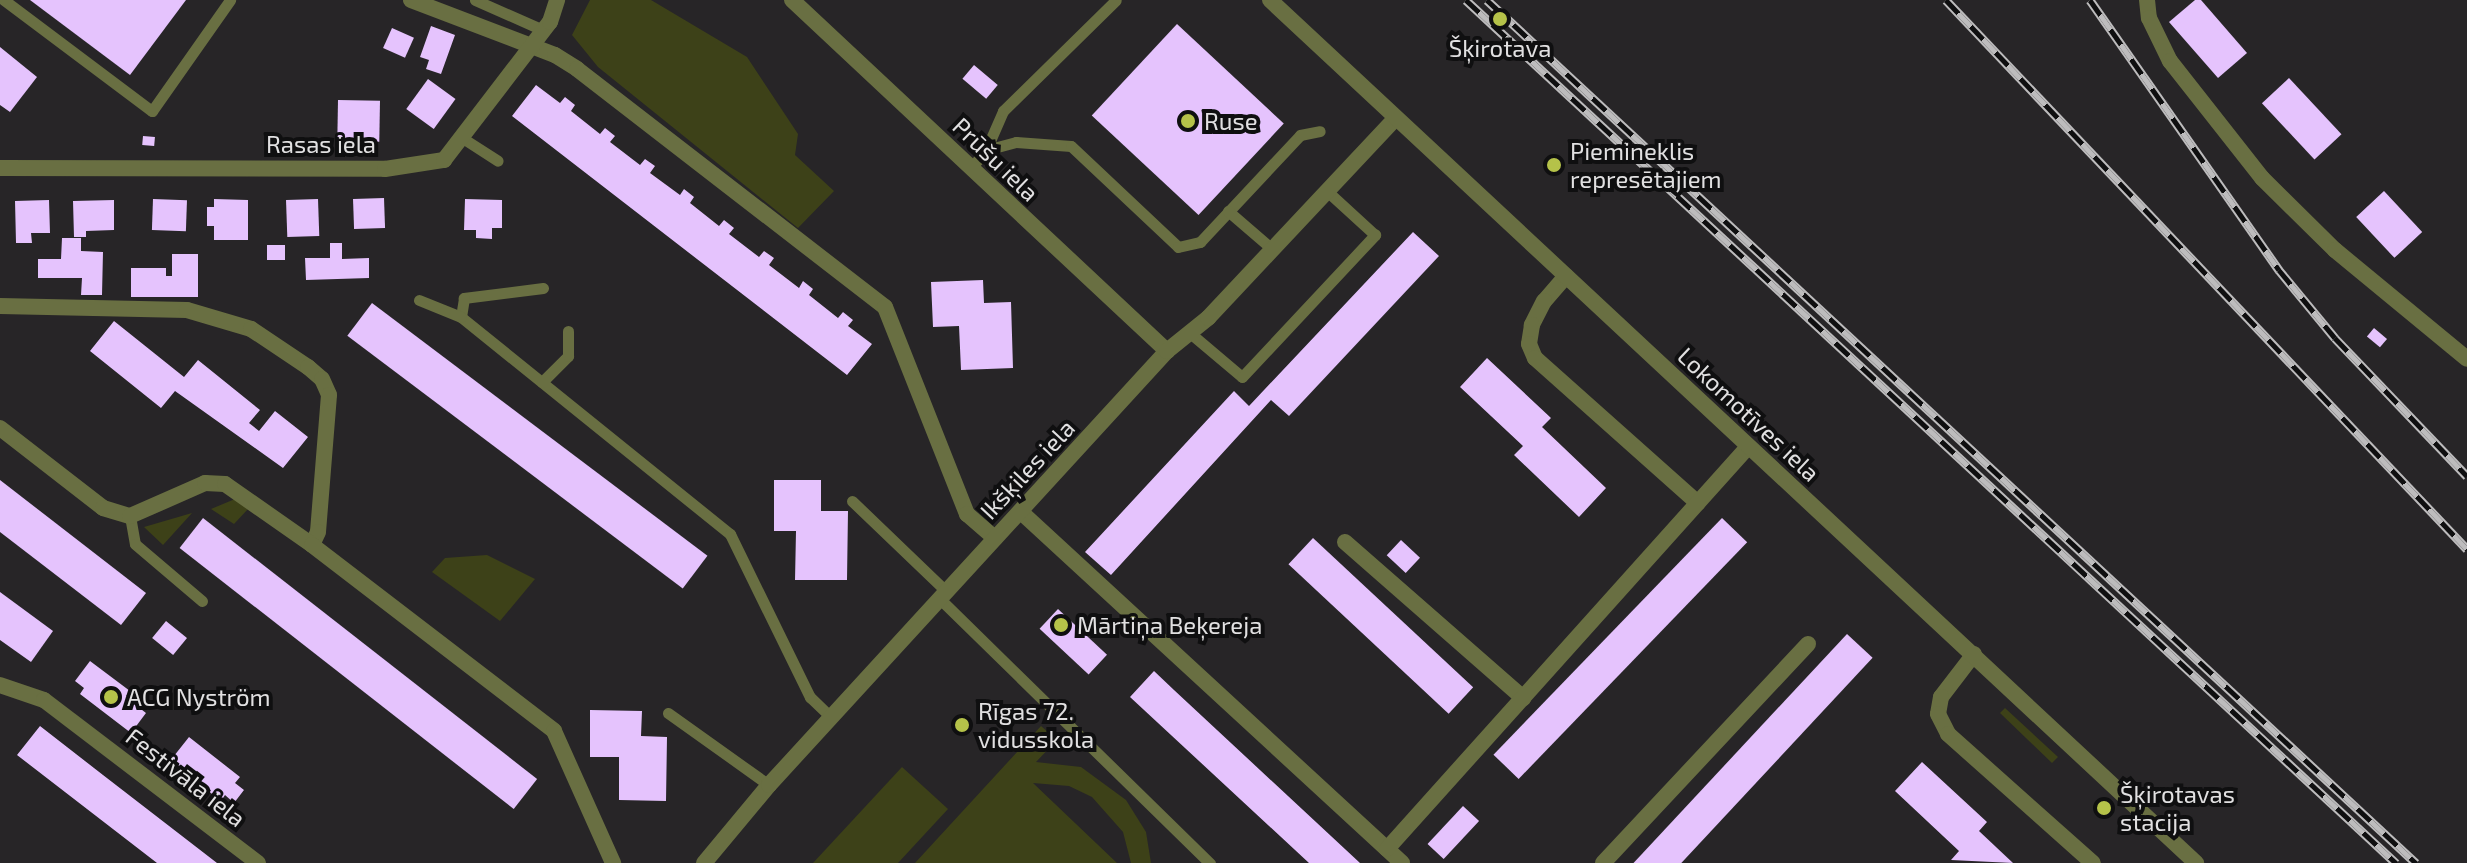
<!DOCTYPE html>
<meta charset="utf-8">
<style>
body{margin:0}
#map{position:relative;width:2467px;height:863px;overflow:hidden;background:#272527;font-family:"Exo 2",sans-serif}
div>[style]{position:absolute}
.green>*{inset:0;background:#3d4118}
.building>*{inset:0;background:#e5c3fd;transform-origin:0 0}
.service>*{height:11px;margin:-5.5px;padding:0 5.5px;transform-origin:5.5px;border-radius:5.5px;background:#696f42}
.minor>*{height:16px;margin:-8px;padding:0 8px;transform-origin:8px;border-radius:8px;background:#696f42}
.tertiary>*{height:16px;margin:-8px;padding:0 8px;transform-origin:8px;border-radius:8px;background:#696f42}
.rail>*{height:9px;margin-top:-4.5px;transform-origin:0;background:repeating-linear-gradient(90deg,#0f0f10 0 18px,#bdbcbd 0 36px);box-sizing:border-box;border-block:2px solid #bdbcbd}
.dots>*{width:22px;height:22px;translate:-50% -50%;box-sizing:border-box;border:4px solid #0f0f10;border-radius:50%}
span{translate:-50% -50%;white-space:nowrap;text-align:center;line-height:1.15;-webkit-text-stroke:8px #0f0f10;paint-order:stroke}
.poi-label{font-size:24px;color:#e1e0e1}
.left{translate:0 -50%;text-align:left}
.street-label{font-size:24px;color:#e1e0e1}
</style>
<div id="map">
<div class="green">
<i style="clip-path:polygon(590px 0,651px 0,747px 57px,798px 134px,795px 155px,834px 191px,798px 228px,598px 67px,572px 35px)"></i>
<i style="clip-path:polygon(235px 499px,249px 508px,234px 524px,211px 509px)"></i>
<i style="clip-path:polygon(192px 513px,163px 545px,144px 527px)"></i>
<i style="clip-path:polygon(487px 555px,535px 579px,500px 621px,432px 572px,445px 558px)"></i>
<i style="clip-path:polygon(2005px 708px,2058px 757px,2052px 763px,2000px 713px)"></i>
<i style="clip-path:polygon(1041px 726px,1057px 740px,1036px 762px,1081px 767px,1126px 800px,1146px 832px,1151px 863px,1131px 863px,1123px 832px,1092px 797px,1069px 786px,1033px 783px,1117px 863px,915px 863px)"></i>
<i style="clip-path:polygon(902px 767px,948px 809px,898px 863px,813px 863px)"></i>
</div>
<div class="building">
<i style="clip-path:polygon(30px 0,186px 0,130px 75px)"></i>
<i style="clip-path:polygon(2195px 0,2201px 0,2247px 53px,2218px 78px,2169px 22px)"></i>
<i style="left:1177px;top:24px;width:146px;height:125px;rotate:43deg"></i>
<i style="clip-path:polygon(431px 26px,455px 35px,441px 74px,426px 69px,429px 60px,420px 57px)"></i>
<i style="left:392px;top:28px;width:24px;height:22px;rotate:24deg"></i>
<i style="clip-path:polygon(0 47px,37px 77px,10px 112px,0 105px)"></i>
<i style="left:974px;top:65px;width:31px;height:18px;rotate:40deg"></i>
<i style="left:2289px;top:78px;width:77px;height:37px;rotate:47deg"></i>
<i style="left:428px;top:79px;width:34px;height:37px;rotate:36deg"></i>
<i style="clip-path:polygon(536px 85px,560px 103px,565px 97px,575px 105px,571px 111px,600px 134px,605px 128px,615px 136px,610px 142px,640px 165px,645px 159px,655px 166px,650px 173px,680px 195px,684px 189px,694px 197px,690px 203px,719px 226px,724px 220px,734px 228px,729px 234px,759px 257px,764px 251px,774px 258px,769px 265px,799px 288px,803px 281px,813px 289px,809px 295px,838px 318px,843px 312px,853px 320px,848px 326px,872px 344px,847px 375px,512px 116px)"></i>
<i style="left:338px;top:100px;width:42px;height:41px;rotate:1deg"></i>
<i style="left:143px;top:136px;width:12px;height:9px;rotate:5deg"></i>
<i style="left:2384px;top:191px;width:56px;height:38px;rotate:47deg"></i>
<i style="left:384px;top:198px;width:30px;height:31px;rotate:88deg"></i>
<i style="left:153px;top:199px;width:34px;height:31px;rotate:2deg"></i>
<i style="clip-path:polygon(214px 199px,248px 200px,248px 240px,214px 240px,214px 226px,207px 226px,207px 207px,214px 207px)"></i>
<i style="left:318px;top:199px;width:37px;height:32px;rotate:88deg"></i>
<i style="clip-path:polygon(465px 199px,502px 200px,502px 228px,492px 228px,492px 239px,476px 238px,476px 230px,464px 230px)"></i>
<i style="clip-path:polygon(49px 200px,50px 233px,31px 233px,32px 243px,16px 243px,15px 201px)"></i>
<i style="clip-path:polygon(114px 200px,114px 230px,86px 231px,86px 237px,74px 237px,73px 201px)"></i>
<i style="clip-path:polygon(1413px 232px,1439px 256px,1289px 416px,1271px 400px,1111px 575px,1085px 552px,1234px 391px,1249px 406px)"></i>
<i style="clip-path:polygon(62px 238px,81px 238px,81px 251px,103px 252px,102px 295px,81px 295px,82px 278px,38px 278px,38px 259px,61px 259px)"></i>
<i style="clip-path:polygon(330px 243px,342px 243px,342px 259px,369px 258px,369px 278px,306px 280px,305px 258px,330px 258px)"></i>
<i style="left:285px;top:245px;width:15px;height:18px;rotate:90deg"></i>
<i style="clip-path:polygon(172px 254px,198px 254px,198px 297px,131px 297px,131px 268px,166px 268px,166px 276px,172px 276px)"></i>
<i style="clip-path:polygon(983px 280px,984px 303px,1011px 302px,1013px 368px,961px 370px,959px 326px,933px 327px,931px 282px)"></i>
<i style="left:372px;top:303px;width:420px;height:41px;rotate:37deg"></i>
<i style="clip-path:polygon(114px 321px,184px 377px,198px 360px,260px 410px,249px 423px,259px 431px,275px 411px,308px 437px,283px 468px,175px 391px,161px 408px,90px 351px)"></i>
<i style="left:2374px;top:328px;width:17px;height:11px;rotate:40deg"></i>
<i style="clip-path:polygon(1487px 358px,1551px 418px,1542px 427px,1606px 488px,1579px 517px,1514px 455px,1523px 446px,1460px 387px)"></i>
<i style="clip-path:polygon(0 480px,146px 593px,121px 625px,0 532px)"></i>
<i style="clip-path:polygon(774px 480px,821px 480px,821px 511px,848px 511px,847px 580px,795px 580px,796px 531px,774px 531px)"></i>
<i style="left:203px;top:518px;width:424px;height:38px;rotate:38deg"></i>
<i style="left:1722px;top:518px;width:35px;height:329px;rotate:44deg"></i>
<i style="left:1313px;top:538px;width:219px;height:36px;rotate:43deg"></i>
<i style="left:1401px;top:540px;width:26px;height:21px;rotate:43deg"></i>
<i style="clip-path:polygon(0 592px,53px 631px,31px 662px,0 640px)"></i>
<i style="left:1058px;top:609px;width:67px;height:27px;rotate:43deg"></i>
<i style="left:166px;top:621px;width:27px;height:22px;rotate:39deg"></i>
<i style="left:1847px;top:634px;width:35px;height:313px;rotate:43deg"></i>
<i style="clip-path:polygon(90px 661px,142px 700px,137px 706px,146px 713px,131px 733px,80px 694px,84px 688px,75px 681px)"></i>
<i style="clip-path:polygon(1154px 671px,1174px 690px,1360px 863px,1309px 863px,1130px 697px)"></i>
<i style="clip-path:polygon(590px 710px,642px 711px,641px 736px,667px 737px,666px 801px,619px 800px,619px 757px,590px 757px)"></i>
<i style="clip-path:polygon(40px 726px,103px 775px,217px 863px,157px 863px,17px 755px)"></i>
<i style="clip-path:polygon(189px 737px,240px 777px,235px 783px,244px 790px,234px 803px,225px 795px,221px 801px,170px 761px)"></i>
<i style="clip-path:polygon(1922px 762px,1987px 822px,1979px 831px,2013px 863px,1951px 860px,1959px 851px,1895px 791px)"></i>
<i style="left:1463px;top:806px;width:22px;height:52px;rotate:43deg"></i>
</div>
<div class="service">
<i style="left:4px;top:0;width:185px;rotate:36.9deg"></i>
<i style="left:152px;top:111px;width:136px;rotate:-54.9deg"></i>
<i style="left:475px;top:0;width:74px;rotate:23.8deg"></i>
<i style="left:464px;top:139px;width:40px;rotate:32.9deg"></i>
<i style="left:986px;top:150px;width:43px;rotate:-66.4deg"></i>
<i style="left:1003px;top:111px;width:158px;rotate:-44.5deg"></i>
<i style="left:971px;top:168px;width:23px;rotate:-50deg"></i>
<i style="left:986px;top:150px;width:31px;rotate:-15deg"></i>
<i style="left:1016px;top:142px;width:55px;rotate:4.2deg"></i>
<i style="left:1071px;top:146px;width:147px;rotate:43.3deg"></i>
<i style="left:1178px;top:247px;width:23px;rotate:-13deg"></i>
<i style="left:1200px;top:242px;width:146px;rotate:-46.9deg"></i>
<i style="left:1300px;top:135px;width:20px;rotate:-11deg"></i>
<i style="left:1228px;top:211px;width:58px;rotate:40.8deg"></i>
<i style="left:543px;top:288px;width:80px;rotate:172.8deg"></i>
<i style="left:464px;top:298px;width:19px;rotate:99deg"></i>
<i style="left:461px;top:317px;width:346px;rotate:38.9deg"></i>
<i style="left:730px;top:534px;width:182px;rotate:63.9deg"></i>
<i style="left:810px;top:697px;width:29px;rotate:44deg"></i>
<i style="left:419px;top:300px;width:45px;rotate:22deg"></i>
<i style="left:1190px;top:333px;width:68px;rotate:40.2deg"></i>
<i style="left:1242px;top:377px;width:195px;rotate:-46.9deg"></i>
<i style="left:1375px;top:235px;width:65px;rotate:-137.5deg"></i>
<i style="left:542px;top:382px;width:37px;rotate:-45deg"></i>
<i style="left:568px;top:356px;width:25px;rotate:-90deg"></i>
<i style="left:852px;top:501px;width:132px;rotate:43.8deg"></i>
<i style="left:130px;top:516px;width:28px;rotate:80deg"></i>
<i style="left:135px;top:544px;width:88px;rotate:40.4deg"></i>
<i style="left:940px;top:599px;width:378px;rotate:44.4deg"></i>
<i style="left:668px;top:713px;width:124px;rotate:35.5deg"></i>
</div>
<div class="minor">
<i style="left:411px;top:0;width:154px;rotate:20.9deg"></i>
<i style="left:555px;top:55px;width:26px;rotate:32deg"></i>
<i style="left:577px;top:69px;width:389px;rotate:37.7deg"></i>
<i style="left:885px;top:307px;width:223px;rotate:68.4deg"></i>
<i style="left:967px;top:514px;width:37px;rotate:41deg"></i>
<i style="left:2147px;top:0;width:18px;rotate:84deg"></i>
<i style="left:2149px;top:18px;width:48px;rotate:64deg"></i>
<i style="left:2170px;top:61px;width:149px;rotate:51.8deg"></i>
<i style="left:2262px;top:178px;width:103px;rotate:44.6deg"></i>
<i style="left:2335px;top:250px;width:171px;rotate:39.5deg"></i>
<i style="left:0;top:168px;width:385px;rotate:0.1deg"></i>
<i style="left:385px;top:169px;width:60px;rotate:-8.7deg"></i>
<i style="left:444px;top:160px;width:174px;rotate:-52.5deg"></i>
<i style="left:550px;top:22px;width:23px;rotate:-72deg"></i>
<i style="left:1566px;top:276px;width:33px;rotate:131deg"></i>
<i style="left:1544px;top:301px;width:27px;rotate:117deg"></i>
<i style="left:1532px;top:325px;width:19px;rotate:99deg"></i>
<i style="left:1529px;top:344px;width:15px;rotate:67deg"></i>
<i style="left:1535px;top:358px;width:218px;rotate:41.7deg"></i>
<i style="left:0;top:306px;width:187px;rotate:1.2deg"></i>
<i style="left:187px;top:310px;width:67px;rotate:16.5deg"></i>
<i style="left:251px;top:329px;width:69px;rotate:33.7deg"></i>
<i style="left:308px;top:367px;width:18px;rotate:41deg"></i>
<i style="left:322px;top:379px;width:17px;rotate:66deg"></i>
<i style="left:329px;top:395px;width:137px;rotate:94.6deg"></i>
<i style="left:318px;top:532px;width:14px;rotate:115deg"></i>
<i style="left:0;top:428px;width:130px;rotate:37.8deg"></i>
<i style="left:103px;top:508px;width:28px;rotate:17deg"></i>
<i style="left:130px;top:516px;width:82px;rotate:-23.7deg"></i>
<i style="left:205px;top:483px;width:20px;rotate:3deg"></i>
<i style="left:225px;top:484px;width:106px;rotate:35deg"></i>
<i style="left:312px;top:545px;width:305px;rotate:37.5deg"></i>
<i style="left:554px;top:731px;width:145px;rotate:65.9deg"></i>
<i style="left:1021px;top:512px;width:518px;rotate:42.65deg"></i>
<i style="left:1345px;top:542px;width:237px;rotate:41.2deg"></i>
<i style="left:1974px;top:654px;width:54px;rotate:127.5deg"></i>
<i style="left:1941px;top:697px;width:17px;rotate:100deg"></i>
<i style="left:1938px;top:714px;width:22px;rotate:63deg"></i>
<i style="left:1948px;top:734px;width:194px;rotate:41.7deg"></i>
<i style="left:0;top:685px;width:46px;rotate:18.8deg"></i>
<i style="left:44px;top:700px;width:269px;rotate:37.3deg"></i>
<i style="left:1387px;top:849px;width:540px;rotate:-48.08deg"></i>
<i style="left:704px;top:863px;width:102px;rotate:-50.2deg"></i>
<i style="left:769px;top:785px;width:589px;rotate:-47.48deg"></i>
<i style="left:1603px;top:863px;width:300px;rotate:-46.9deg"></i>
</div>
<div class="tertiary">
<i style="left:792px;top:0;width:514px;rotate:43.11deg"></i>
<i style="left:1167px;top:351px;width:53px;rotate:-38.8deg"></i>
<i style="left:1208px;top:318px;width:274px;rotate:-46.8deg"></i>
<i style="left:1270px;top:0;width:1266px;rotate:42.98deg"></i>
</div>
<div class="rail">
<i style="left:1466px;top:0;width:1269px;rotate:42.86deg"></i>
<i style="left:1487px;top:0;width:1268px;rotate:42.89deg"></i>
<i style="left:1946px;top:0;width:757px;rotate:46.5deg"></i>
<i style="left:2090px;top:0;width:330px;rotate:55deg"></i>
<i style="left:2279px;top:270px;width:88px;rotate:50.5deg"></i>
<i style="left:2335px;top:338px;width:191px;rotate:46.3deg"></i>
</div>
<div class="dots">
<i style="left:1500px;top:19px;background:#b5c249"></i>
<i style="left:1188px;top:121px;background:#b5c249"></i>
<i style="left:1554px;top:165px;background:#b5c249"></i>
<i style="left:1061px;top:625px;background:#b5c249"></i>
<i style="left:111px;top:697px;background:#b5c249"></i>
<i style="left:962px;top:725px;background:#b5c249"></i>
<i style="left:2104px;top:808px;background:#b5c249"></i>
</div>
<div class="poi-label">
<span style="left:1500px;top:48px">Šķirotava</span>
<span class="left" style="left:1204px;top:121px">Ruse</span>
<span class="left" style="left:1570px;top:165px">Piemineklis<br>represētajiem</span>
<span class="left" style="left:1077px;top:625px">Mārtiņa Beķereja</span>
<span class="left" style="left:127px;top:697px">ACG Nyström</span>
<span class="left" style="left:978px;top:725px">Rīgas 72.<br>vidusskola</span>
<span class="left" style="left:2120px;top:808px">Šķirotavas<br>stacija</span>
</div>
<div class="street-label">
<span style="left:321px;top:144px">Rasas iela</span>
<span style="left:996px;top:159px;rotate:44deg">Prūšu iela</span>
<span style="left:1749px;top:414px;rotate:43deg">Lokomotīves iela</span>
<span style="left:1027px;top:469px;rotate:-47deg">Ikšķiles iela</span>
<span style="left:186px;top:777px;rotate:38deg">Festivāla iela</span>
</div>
</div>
